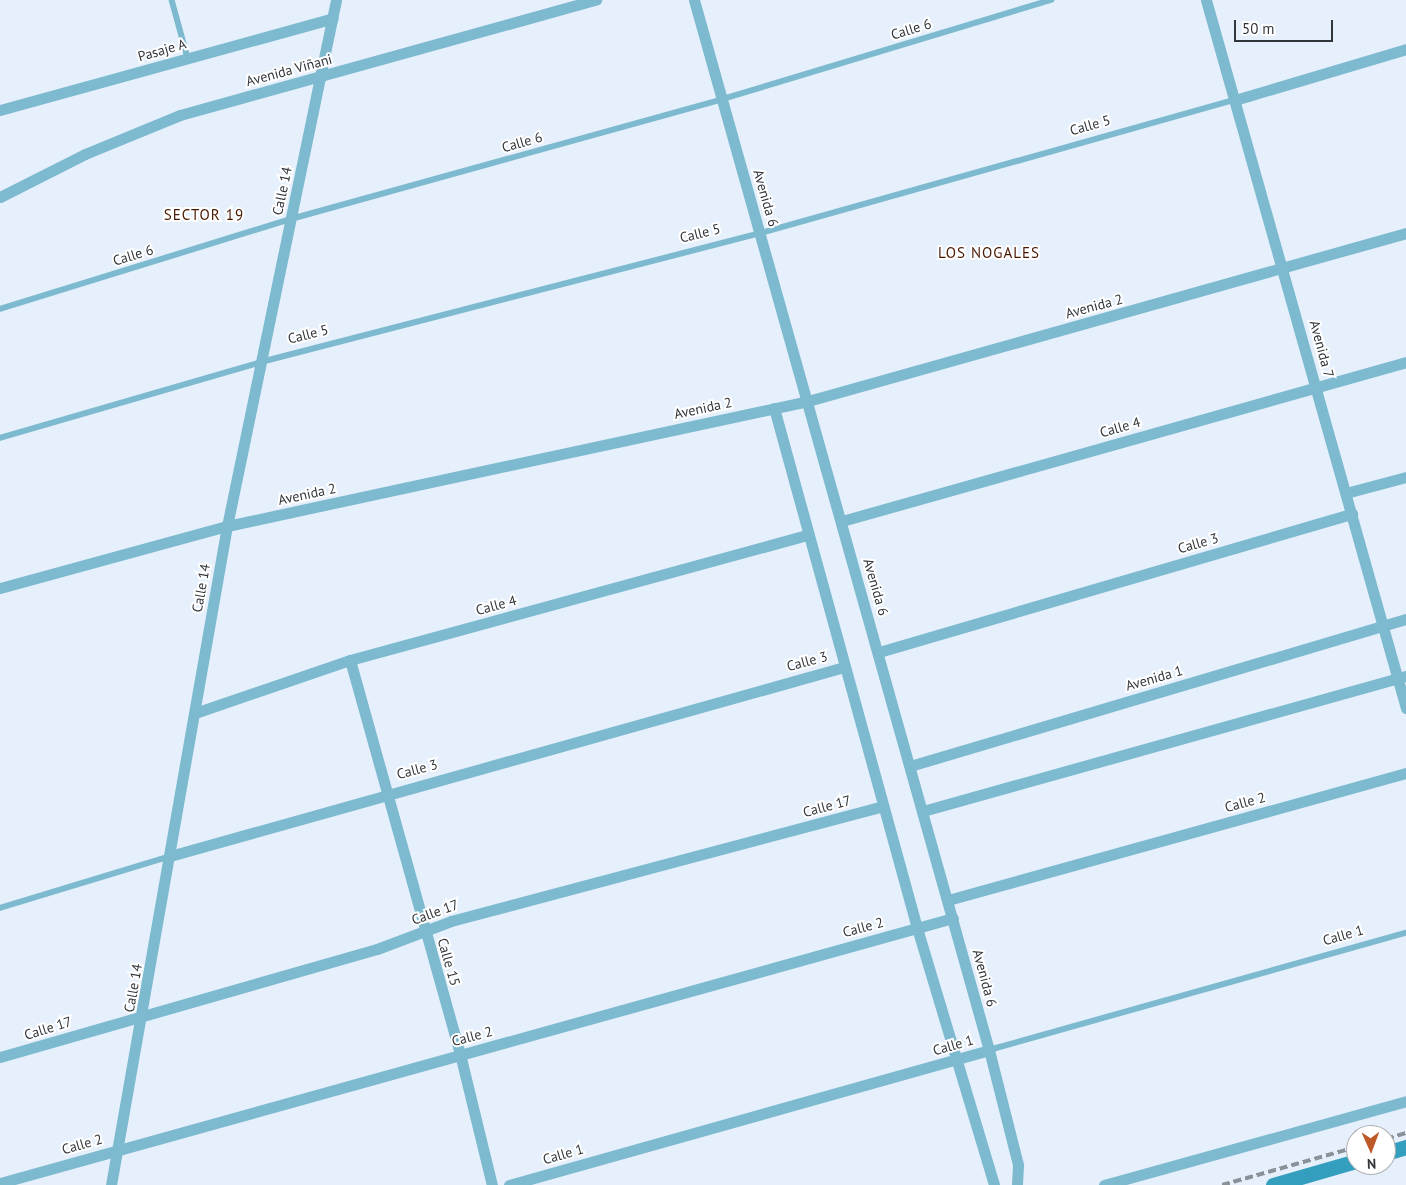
<!DOCTYPE html>
<meta charset="utf-8">
<style>
body{margin:0}
#map{position:relative;width:1406px;height:1185px;overflow:hidden;background:#e6f0fc;font-family:"PT Sans",sans-serif}
div>[style]{position:absolute}
.service>*{height:5.5px;margin:-2.75px;padding:0 2.75px;transform-origin:2.75px;border-radius:2.75px;background:#7dbacf}
.minor>*{height:11px;margin:-5.5px;padding:0 5.5px;transform-origin:5.5px;border-radius:5.5px;background:#7dbacf}
.secondary>*{height:15px;margin:-7.5px;padding:0 7.5px;transform-origin:7.5px;border-radius:7.5px;background:#339ebe}
.rail>*{height:4px;margin-top:-2px;transform-origin:0;background:repeating-linear-gradient(90deg,#8a9199 0 8px,transparent 0 12px)}
span{translate:-50% -50%;white-space:nowrap;text-align:center;line-height:1.15;-webkit-text-stroke:4px #fff;paint-order:stroke}
.street-label{font-size:14px;color:#32363b}
.neighbourhood-label{font-size:15px;color:#481802;letter-spacing:1px}
.north{position:absolute;left:1346px;top:1125px;width:50px;height:50px;box-sizing:border-box;background:#fff;border:1px solid #adafb1;border-radius:50%;rotate:178deg;font-size:14px;font-weight:700;line-height:20px;text-align:center;color:#32363b}
.north::after{content:'';display:block;margin:auto;width:18px;height:22px;background:#be5929;clip-path:polygon(50% 0,100% 100%,50% 72%,0 100%)}
.scale{position:absolute;left:1234px;top:20px;width:99px;height:22px;box-sizing:border-box;border:2px solid #32363b;border-top:0;padding-left:6px;font-size:15px;line-height:18px;white-space:nowrap;color:#32363b;-webkit-text-stroke:4px #fff;paint-order:stroke}
</style>
<div id="map">
<div class="service">
<i style="left:172px;top:0;width:60px;rotate:74.6deg"></i>
<i style="left:0;top:309px;width:305px;rotate:-17.2deg"></i>
<i style="left:291px;top:219px;width:448px;rotate:-15.5deg"></i>
<i style="left:723px;top:99px;width:343px;rotate:-16.8deg"></i>
<i style="left:0;top:438px;width:272px;rotate:-16.2deg"></i>
<i style="left:261px;top:362px;width:516px;rotate:-14.47deg"></i>
<i style="left:761px;top:233px;width:492px;rotate:-15.7deg"></i>
<i style="left:0;top:908px;width:176px;rotate:-16.9deg"></i>
<i style="left:989px;top:1050px;width:433px;rotate:-15.7deg"></i>
</div>
<div class="minor">
<i style="left:694px;top:0;width:1091px;rotate:74.31deg"></i>
<i style="left:989px;top:1050px;width:119px;rotate:75.8deg"></i>
<i style="left:1018px;top:1165px;width:20px;rotate:93deg"></i>
<i style="left:1206px;top:0;width:736px;rotate:74.23deg"></i>
<i style="left:1235px;top:100px;width:178px;rotate:-16.6deg"></i>
<i style="left:0;top:110px;width:345px;rotate:-15.4deg"></i>
<i style="left:0;top:197px;width:95px;rotate:-26.8deg"></i>
<i style="left:85px;top:154px;width:103px;rotate:-22.3deg"></i>
<i style="left:180px;top:115px;width:432px;rotate:-15.5deg"></i>
<i style="left:774px;top:408px;width:539px;rotate:74.62deg"></i>
<i style="left:917px;top:928px;width:268px;rotate:73.3deg"></i>
<i style="left:1346px;top:493px;width:62px;rotate:-14.9deg"></i>
<i style="left:842px;top:521px;width:586px;rotate:-15.74deg"></i>
<i style="left:0;top:588px;width:235px;rotate:-15.3deg"></i>
<i style="left:227px;top:526px;width:594px;rotate:-12.14deg"></i>
<i style="left:808px;top:401px;width:621px;rotate:-15.69deg"></i>
<i style="left:879px;top:652px;width:493px;rotate:-16.3deg"></i>
<i style="left:350px;top:660px;width:409px;rotate:74.4deg"></i>
<i style="left:460px;top:1054px;width:135px;rotate:76.3deg"></i>
<i style="left:195px;top:713px;width:164px;rotate:-18.9deg"></i>
<i style="left:350px;top:660px;width:475px;rotate:-15.3deg"></i>
<i style="left:910px;top:766px;width:517px;rotate:-16.51deg"></i>
<i style="left:923px;top:811px;width:502px;rotate:-15.62deg"></i>
<i style="left:170px;top:856px;width:700px;rotate:-15.66deg"></i>
<i style="left:948px;top:900px;width:475px;rotate:-15.5deg"></i>
<i style="left:0;top:1057px;width:392px;rotate:-16deg"></i>
<i style="left:377px;top:949px;width:79px;rotate:-20.7deg"></i>
<i style="left:451px;top:921px;width:447px;rotate:-14.9deg"></i>
<i style="left:0;top:1183px;width:989px;rotate:-15.54deg"></i>
<i style="left:111px;top:1185px;width:669px;rotate:-80.02deg"></i>
<i style="left:227px;top:526px;width:537px;rotate:-78.29deg"></i>
<i style="left:509px;top:1185px;width:499px;rotate:-15.7deg"></i>
<i style="left:1104px;top:1185px;width:313px;rotate:-15.5deg"></i>
</div>
<div class="secondary">
<i style="left:1386px;top:1153px;width:21px;rotate:-17deg"></i>
<i style="left:1273px;top:1185px;width:86px;rotate:-16.1deg"></i>
</div>
<div class="rail">
<i style="left:1386px;top:1139px;width:21px;rotate:-17deg"></i>
<i style="left:1222px;top:1185px;width:139px;rotate:-15.8deg"></i>
</div>
<div class="street-label">
<span style="left:911px;top:29px;rotate:-17deg">Calle 6</span>
<span style="left:162px;top:50px;rotate:-16deg">Pasaje A</span>
<span style="left:289px;top:70px;rotate:-15deg">Avenida Viñani</span>
<span style="left:1090px;top:125px;rotate:-16deg">Calle 5</span>
<span style="left:522px;top:142px;rotate:-16deg">Calle 6</span>
<span style="left:282px;top:191px;rotate:-78deg">Calle 14</span>
<span style="left:766px;top:198px;rotate:74deg">Avenida 6</span>
<span style="left:700px;top:233px;rotate:-14deg">Calle 5</span>
<span style="left:133px;top:255px;rotate:-17deg">Calle 6</span>
<span style="left:1094px;top:306px;rotate:-15deg">Avenida 2</span>
<span style="left:308px;top:334px;rotate:-14deg">Calle 5</span>
<span style="left:1322px;top:349px;rotate:75deg">Avenida 7</span>
<span style="left:703px;top:408px;rotate:-12deg">Avenida 2</span>
<span style="left:1120px;top:427px;rotate:-16deg">Calle 4</span>
<span style="left:307px;top:494px;rotate:-12deg">Avenida 2</span>
<span style="left:1198px;top:543px;rotate:-16deg">Calle 3</span>
<span style="left:876px;top:587px;rotate:74deg">Avenida 6</span>
<span style="left:201px;top:588px;rotate:-80deg">Calle 14</span>
<span style="left:496px;top:605px;rotate:-15deg">Calle 4</span>
<span style="left:807px;top:661px;rotate:-15deg">Calle 3</span>
<span style="left:1154px;top:678px;rotate:-16deg">Avenida 1</span>
<span style="left:417px;top:769px;rotate:-15deg">Calle 3</span>
<span style="left:1245px;top:802px;rotate:-15deg">Calle 2</span>
<span style="left:827px;top:806px;rotate:-15deg">Calle 17</span>
<span style="left:435px;top:912px;rotate:-20deg">Calle 17</span>
<span style="left:863px;top:927px;rotate:-15deg">Calle 2</span>
<span style="left:1343px;top:935px;rotate:-16deg">Calle 1</span>
<span style="left:449px;top:962px;rotate:74deg">Calle 15</span>
<span style="left:985px;top:978px;rotate:75deg">Avenida 6</span>
<span style="left:133px;top:988px;rotate:-80deg">Calle 14</span>
<span style="left:48px;top:1028px;rotate:-17deg">Calle 17</span>
<span style="left:472px;top:1036px;rotate:-15deg">Calle 2</span>
<span style="left:953px;top:1045px;rotate:-16deg">Calle 1</span>
<span style="left:82px;top:1144px;rotate:-16deg">Calle 2</span>
<span style="left:563px;top:1154px;rotate:-16deg">Calle 1</span>
</div>
<div class="neighbourhood-label">
<span style="left:204px;top:215px">SECTOR 19</span>
<span style="left:989px;top:253px">LOS NOGALES</span>
</div>
<div class="north">N</div>
<div class="scale">50 m</div>
</div>
